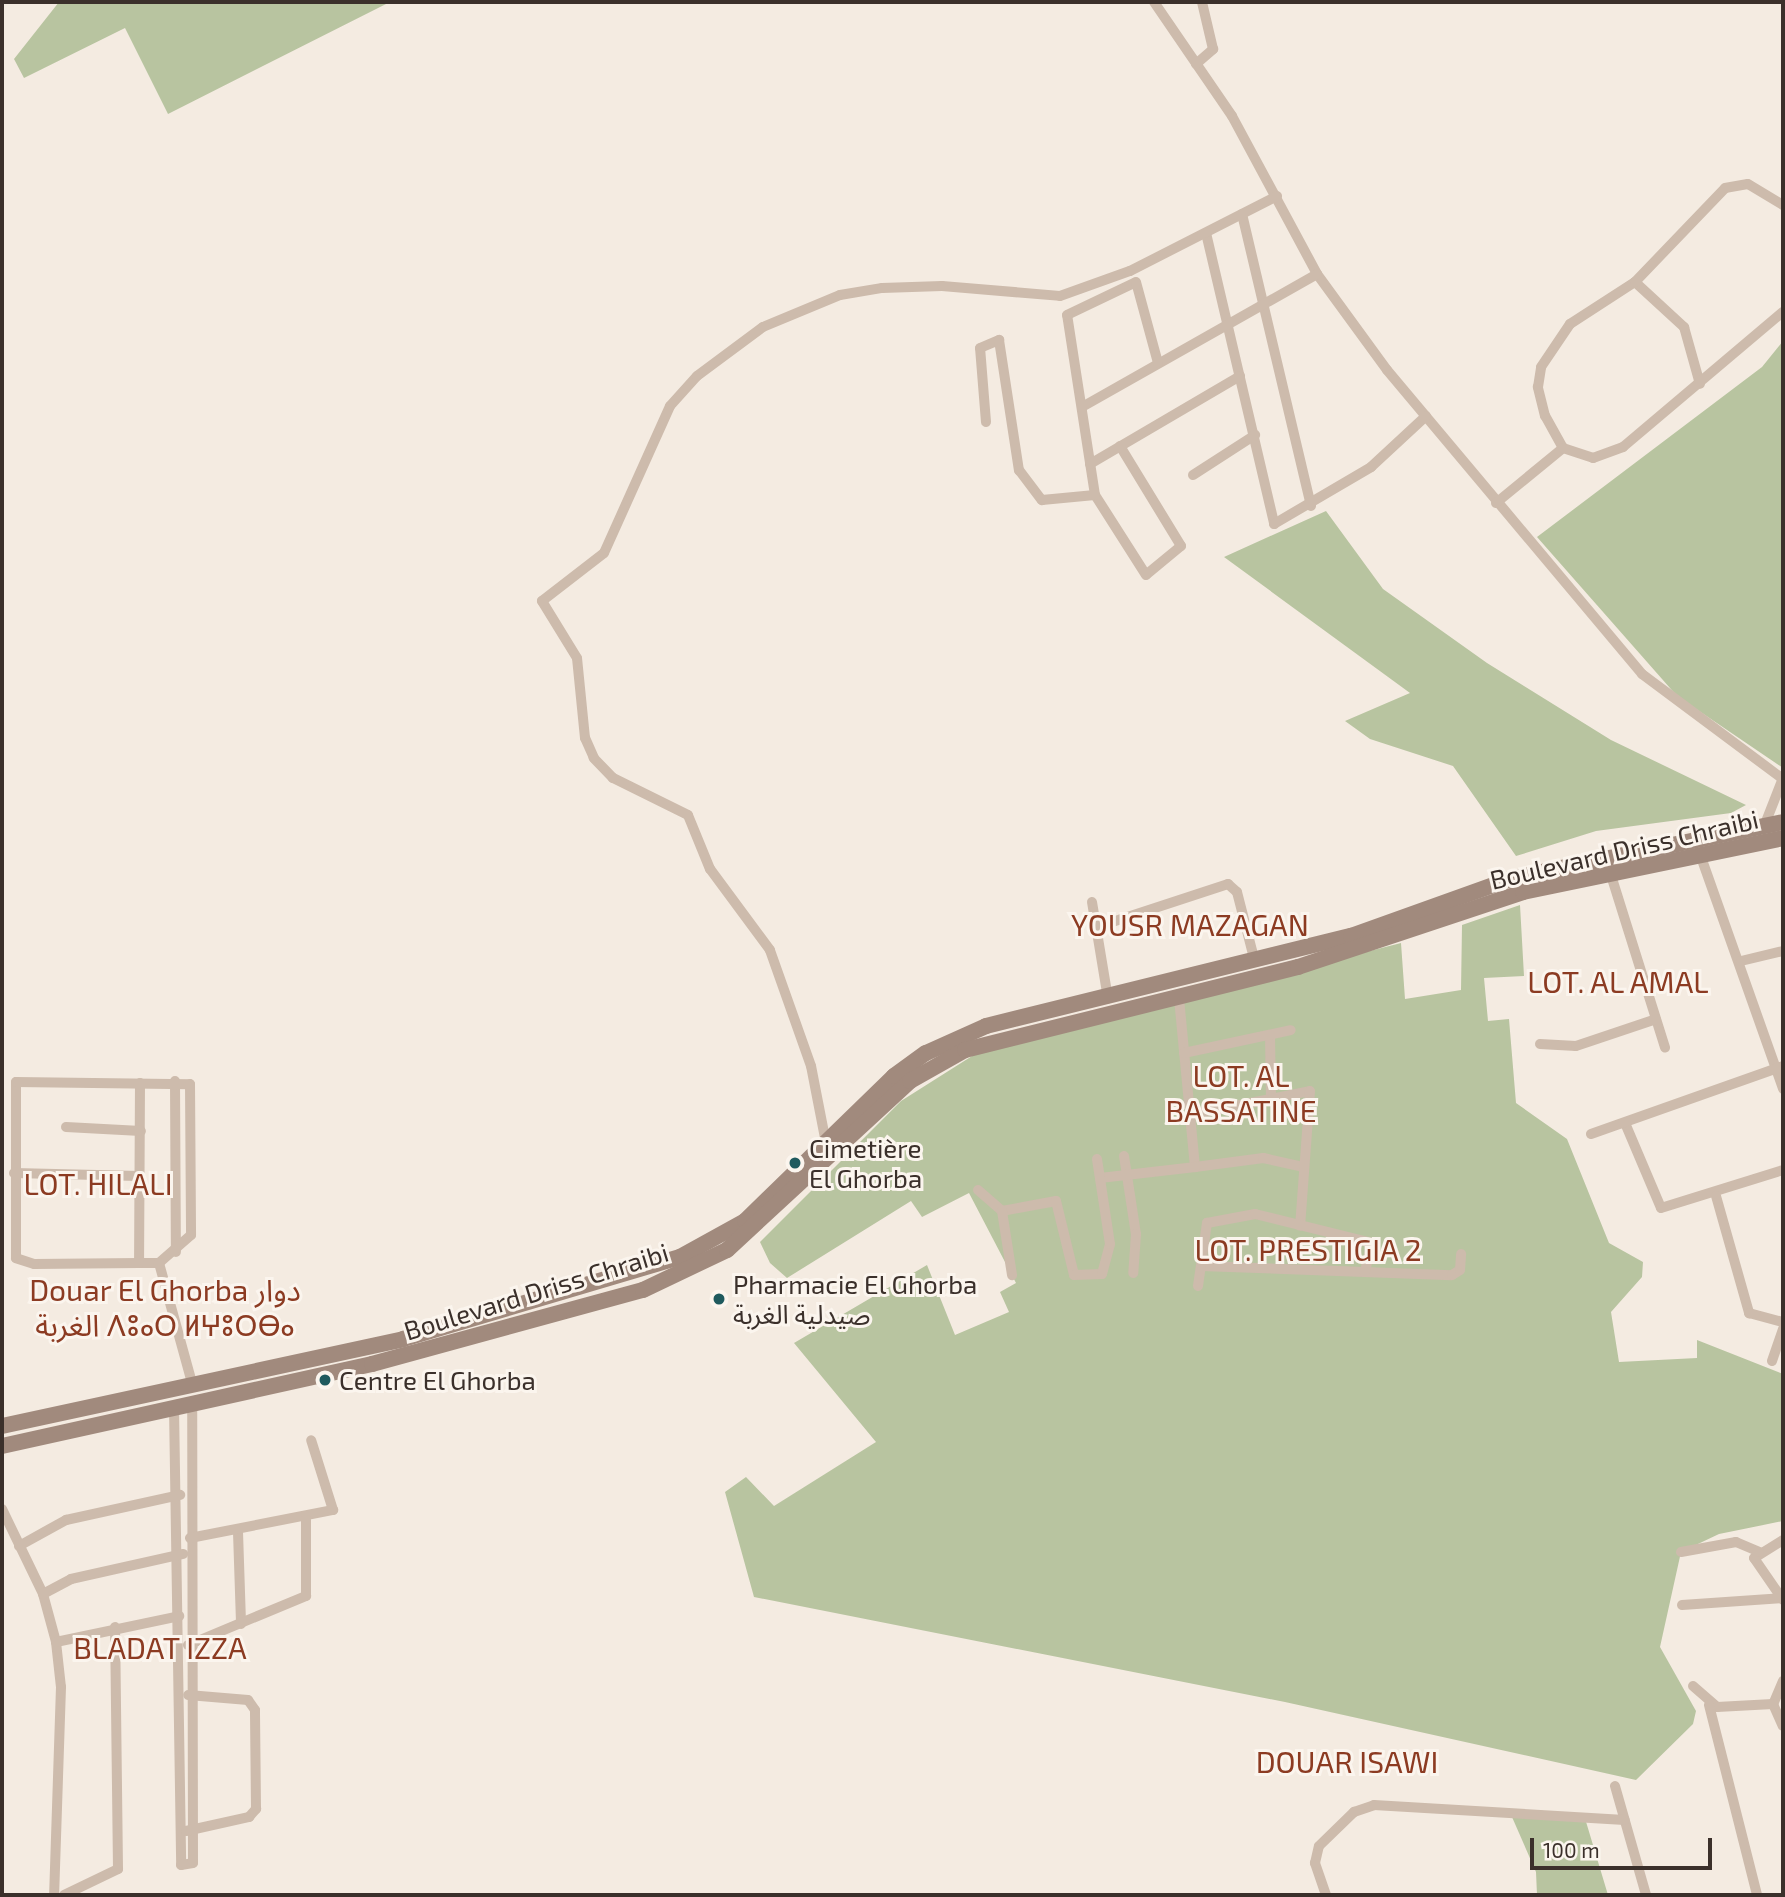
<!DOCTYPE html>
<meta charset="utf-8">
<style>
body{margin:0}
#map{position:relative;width:1785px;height:1897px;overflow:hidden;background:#f4ebe1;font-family:"Exo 2","Noto Sans Arabic","Noto Sans Tifinagh",sans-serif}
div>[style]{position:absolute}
.green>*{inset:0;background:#b8c4a0}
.minor>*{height:10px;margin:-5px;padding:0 5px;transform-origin:5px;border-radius:5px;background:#cdbbac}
.secondary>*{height:16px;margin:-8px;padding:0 8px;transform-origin:8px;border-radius:8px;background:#a18a7d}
.dots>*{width:19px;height:19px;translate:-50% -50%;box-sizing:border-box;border:4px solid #fbf5ee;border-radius:50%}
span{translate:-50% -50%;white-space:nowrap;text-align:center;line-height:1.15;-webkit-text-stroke:6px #fbf5ee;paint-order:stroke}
.street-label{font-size:26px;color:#3b302b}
.poi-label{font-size:26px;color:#3b302b}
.left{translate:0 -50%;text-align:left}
.quarter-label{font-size:30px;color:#8c3b22}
.frame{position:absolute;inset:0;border:4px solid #3b302b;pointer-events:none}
.scale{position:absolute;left:1530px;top:1838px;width:182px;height:32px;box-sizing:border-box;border:4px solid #3b302b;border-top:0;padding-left:9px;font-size:21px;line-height:24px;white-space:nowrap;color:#3b302b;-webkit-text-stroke:5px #fbf5ee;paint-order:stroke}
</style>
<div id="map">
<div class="green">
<i style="clip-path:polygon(59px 2px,390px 2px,168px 114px,125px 28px,24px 78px,14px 59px)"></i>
<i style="clip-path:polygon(1783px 341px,1783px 768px,1677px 696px,1537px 537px,1762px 367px)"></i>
<i style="clip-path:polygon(1326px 511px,1383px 589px,1487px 663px,1611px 740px,1746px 805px,1731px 813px,1596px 831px,1516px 856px,1453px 766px,1370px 739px,1345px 721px,1410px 693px,1224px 557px)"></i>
<i style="clip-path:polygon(1520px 905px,1524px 976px,1484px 978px,1488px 1021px,1509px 1019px,1516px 1103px,1567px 1139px,1609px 1243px,1643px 1262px,1642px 1277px,1611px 1312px,1619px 1362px,1697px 1358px,1697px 1340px,1783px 1374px,1783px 1521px,1719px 1534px,1681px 1552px,1660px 1647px,1696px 1711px,1693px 1724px,1636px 1780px,1285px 1702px,754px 1597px,725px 1492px,746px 1477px,774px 1506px,876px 1442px,794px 1343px,927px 1265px,955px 1335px,1009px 1312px,1000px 1292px,1016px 1283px,969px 1193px,922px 1217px,911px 1201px,787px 1278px,770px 1263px,760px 1242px,901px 1101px,980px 1051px,1401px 943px,1405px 999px,1461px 990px,1462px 925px)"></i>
<i style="clip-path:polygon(1584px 1815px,1608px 1895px,1537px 1895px,1536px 1872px,1512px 1817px)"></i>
</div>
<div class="minor">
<i style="left:1154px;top:2px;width:138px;rotate:55.6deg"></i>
<i style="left:1232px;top:116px;width:179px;rotate:61.7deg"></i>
<i style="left:1317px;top:274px;width:119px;rotate:53.9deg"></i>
<i style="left:1387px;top:370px;width:397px;rotate:50deg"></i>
<i style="left:1642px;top:674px;width:176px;rotate:36.7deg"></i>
<i style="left:1196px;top:64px;width:23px;rotate:-41deg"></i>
<i style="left:1213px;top:49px;width:48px;rotate:-103.2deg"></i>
<i style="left:1242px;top:214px;width:300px;rotate:76.7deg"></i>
<i style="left:1206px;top:233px;width:299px;rotate:76.8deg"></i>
<i style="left:1274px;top:524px;width:113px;rotate:-30.4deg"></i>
<i style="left:1371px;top:467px;width:75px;rotate:-42.8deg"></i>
<i style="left:1635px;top:282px;width:67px;rotate:42.6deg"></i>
<i style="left:1684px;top:327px;width:59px;rotate:74.3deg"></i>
<i style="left:1082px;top:407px;width:270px;rotate:-29.5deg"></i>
<i style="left:986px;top:422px;width:74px;rotate:-94.6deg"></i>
<i style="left:980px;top:348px;width:21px;rotate:-23deg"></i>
<i style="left:999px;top:340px;width:132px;rotate:81.3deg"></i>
<i style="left:1019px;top:470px;width:38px;rotate:53deg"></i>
<i style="left:1042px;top:500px;width:53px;rotate:-5.4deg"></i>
<i style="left:1120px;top:446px;width:117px;rotate:58.6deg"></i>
<i style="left:1181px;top:546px;width:45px;rotate:140.4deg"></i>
<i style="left:1146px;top:575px;width:95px;rotate:-122.5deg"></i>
<i style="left:1095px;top:495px;width:182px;rotate:-98.8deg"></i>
<i style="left:1067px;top:315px;width:76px;rotate:-25.6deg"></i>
<i style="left:1136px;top:282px;width:84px;rotate:74.8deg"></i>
<i style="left:1563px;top:448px;width:37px;rotate:-119deg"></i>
<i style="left:1545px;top:416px;width:30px;rotate:-104deg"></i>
<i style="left:1538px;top:387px;width:20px;rotate:-81deg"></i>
<i style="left:1541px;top:367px;width:52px;rotate:-56deg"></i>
<i style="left:1570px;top:324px;width:77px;rotate:-32.9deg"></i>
<i style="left:1635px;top:282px;width:130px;rotate:-46.2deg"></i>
<i style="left:1725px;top:188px;width:23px;rotate:-10deg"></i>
<i style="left:1748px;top:184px;width:41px;rotate:31deg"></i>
<i style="left:1090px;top:464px;width:174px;rotate:-30.4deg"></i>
<i style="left:1193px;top:475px;width:74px;rotate:-32.8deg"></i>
<i style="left:1496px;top:503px;width:87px;rotate:-39.4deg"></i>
<i style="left:1563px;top:448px;width:32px;rotate:18deg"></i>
<i style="left:1593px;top:458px;width:32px;rotate:-20deg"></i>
<i style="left:1623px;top:447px;width:209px;rotate:-40.2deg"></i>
<i style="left:1765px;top:824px;width:49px;rotate:-68.6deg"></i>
<i style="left:1701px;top:857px;width:246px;rotate:70.5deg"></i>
<i style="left:1610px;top:872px;width:184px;rotate:72.6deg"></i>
<i style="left:1092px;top:902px;width:98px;rotate:80.6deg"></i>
<i style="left:1097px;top:927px;width:138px;rotate:-18.2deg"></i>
<i style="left:1228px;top:884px;width:12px;rotate:42deg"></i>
<i style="left:1237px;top:892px;width:72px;rotate:75.6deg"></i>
<i style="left:1741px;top:961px;width:43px;rotate:-13.4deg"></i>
<i style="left:1179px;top:998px;width:170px;rotate:84.6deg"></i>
<i style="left:1195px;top:1167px;width:69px;rotate:-7.5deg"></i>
<i style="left:1263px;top:1158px;width:42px;rotate:12.4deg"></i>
<i style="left:1270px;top:1035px;width:61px;rotate:89.1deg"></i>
<i style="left:1540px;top:1044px;width:36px;rotate:3deg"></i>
<i style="left:1576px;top:1046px;width:84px;rotate:-18.6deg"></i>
<i style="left:1184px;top:1053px;width:109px;rotate:-12.1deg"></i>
<i style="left:175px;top:1081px;width:171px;rotate:89.7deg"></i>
<i style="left:140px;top:1083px;width:180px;rotate:90.3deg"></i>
<i style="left:139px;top:1263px;width:20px"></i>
<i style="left:1190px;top:1115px;width:122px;rotate:-11.3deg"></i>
<i style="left:1310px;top:1091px;width:135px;rotate:94.2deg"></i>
<i style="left:1625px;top:1123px;width:92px;rotate:67deg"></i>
<i style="left:1661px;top:1208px;width:128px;rotate:-17.3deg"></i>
<i style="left:66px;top:1127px;width:75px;rotate:3.1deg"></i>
<i style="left:1591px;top:1134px;width:204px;rotate:-19.5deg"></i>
<i style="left:826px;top:1143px;width:78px;rotate:-101deg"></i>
<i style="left:811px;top:1066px;width:123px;rotate:-109.5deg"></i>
<i style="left:770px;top:950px;width:101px;rotate:-126.5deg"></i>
<i style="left:710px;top:869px;width:58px;rotate:-112.2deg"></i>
<i style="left:688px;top:815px;width:84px;rotate:-153.7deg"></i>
<i style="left:613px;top:778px;width:28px;rotate:-134deg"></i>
<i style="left:594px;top:758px;width:22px;rotate:-114deg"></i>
<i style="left:585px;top:738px;width:80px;rotate:-95.7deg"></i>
<i style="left:577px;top:658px;width:67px;rotate:-121.6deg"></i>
<i style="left:542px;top:601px;width:78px;rotate:-37.7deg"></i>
<i style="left:604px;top:553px;width:161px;rotate:-65.8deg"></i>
<i style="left:670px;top:406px;width:40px;rotate:-48deg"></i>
<i style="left:697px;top:376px;width:82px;rotate:-36.6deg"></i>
<i style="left:763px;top:327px;width:83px;rotate:-22.6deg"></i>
<i style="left:840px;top:295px;width:43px;rotate:-9.5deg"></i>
<i style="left:882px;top:288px;width:60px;rotate:-1.9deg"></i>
<i style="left:942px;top:286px;width:118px;rotate:4.8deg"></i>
<i style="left:1060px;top:296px;width:74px;rotate:-19.7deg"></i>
<i style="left:1130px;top:271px;width:165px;rotate:-27deg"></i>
<i style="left:1124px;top:1156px;width:79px;rotate:81.3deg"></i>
<i style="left:1136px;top:1234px;width:39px;rotate:94deg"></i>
<i style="left:14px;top:1173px;width:125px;rotate:1.4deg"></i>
<i style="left:1100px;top:1178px;width:96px;rotate:-6.6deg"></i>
<i style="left:978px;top:1190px;width:32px;rotate:41deg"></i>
<i style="left:1002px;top:1211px;width:55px;rotate:-10.5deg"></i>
<i style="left:1056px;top:1201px;width:76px;rotate:76.3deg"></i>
<i style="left:1074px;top:1275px;width:28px;rotate:-2deg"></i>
<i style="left:1102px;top:1274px;width:31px;rotate:-75deg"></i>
<i style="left:1110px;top:1244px;width:86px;rotate:-98.7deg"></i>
<i style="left:1716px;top:1196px;width:122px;rotate:74.2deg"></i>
<i style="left:1749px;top:1313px;width:35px;rotate:15deg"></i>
<i style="left:1002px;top:1211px;width:65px;rotate:81.1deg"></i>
<i style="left:139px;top:1263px;width:105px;rotate:179.5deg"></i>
<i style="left:34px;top:1264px;width:19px;rotate:-162deg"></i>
<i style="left:16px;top:1258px;width:176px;rotate:-90deg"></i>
<i style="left:16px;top:1082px;width:174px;rotate:0.7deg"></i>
<i style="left:190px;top:1084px;width:151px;rotate:89.6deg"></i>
<i style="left:191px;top:1235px;width:43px;rotate:138.8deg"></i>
<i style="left:159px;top:1263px;width:124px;rotate:74.6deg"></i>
<i style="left:1201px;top:1266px;width:251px;rotate:2.1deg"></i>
<i style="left:1452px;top:1275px;width:9px;rotate:-32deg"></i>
<i style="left:1460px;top:1270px;width:16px;rotate:-86deg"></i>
<i style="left:1198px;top:1286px;width:64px;rotate:-81.9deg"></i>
<i style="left:1207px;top:1223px;width:49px;rotate:-10.6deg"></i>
<i style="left:1255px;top:1214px;width:121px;rotate:13.9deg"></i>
<i style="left:1372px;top:1243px;width:30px;rotate:104deg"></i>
<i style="left:1772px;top:1361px;width:34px;rotate:-71deg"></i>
<i style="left:174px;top:1407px;width:458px;rotate:89.1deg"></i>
<i style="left:181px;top:1865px;width:12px;rotate:-9deg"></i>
<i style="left:193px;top:1863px;width:461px;rotate:-90.1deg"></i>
<i style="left:2px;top:1509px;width:94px;rotate:64.2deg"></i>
<i style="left:43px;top:1594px;width:50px;rotate:74.8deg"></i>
<i style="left:56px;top:1642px;width:45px;rotate:83.7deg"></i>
<i style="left:61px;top:1687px;width:208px;rotate:91.9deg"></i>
<i style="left:238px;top:1532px;width:92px;rotate:88.1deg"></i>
<i style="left:190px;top:1538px;width:146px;rotate:-11.1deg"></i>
<i style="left:333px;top:1510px;width:73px;rotate:-107.4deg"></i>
<i style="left:1783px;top:1540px;width:34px;rotate:148deg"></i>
<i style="left:1754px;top:1558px;width:51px;rotate:55.4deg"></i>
<i style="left:19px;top:1546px;width:54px;rotate:-29deg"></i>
<i style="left:66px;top:1520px;width:117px;rotate:-12.4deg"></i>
<i style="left:1681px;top:1552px;width:56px;rotate:-10.3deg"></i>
<i style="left:1736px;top:1542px;width:25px;rotate:23deg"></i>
<i style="left:43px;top:1594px;width:32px;rotate:-28deg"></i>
<i style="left:71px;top:1579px;width:115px;rotate:-12.6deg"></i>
<i style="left:1682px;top:1605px;width:100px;rotate:-4deg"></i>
<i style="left:56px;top:1642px;width:126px;rotate:-11.9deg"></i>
<i style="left:188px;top:1645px;width:128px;rotate:-22.6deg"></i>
<i style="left:306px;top:1596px;width:76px;rotate:-90deg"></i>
<i style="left:1783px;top:1681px;width:25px;rotate:113deg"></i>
<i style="left:1773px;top:1704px;width:24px;rotate:66deg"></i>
<i style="left:1693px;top:1686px;width:32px;rotate:41deg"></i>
<i style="left:1717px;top:1707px;width:56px;rotate:-3.1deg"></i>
<i style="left:1709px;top:1705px;width:196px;rotate:75.8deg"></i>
<i style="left:1615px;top:1786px;width:113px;rotate:74.1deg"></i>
<i style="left:186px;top:1831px;width:65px;rotate:-12.5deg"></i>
<i style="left:249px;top:1817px;width:11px;rotate:-49deg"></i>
<i style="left:256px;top:1809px;width:99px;rotate:-90.6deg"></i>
<i style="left:255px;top:1710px;width:12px;rotate:-125deg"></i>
<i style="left:248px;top:1700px;width:60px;rotate:-175.2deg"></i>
<i style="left:64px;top:1895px;width:60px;rotate:-25.7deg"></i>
<i style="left:118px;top:1869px;width:242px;rotate:-90.7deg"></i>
<i style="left:1326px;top:1895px;width:34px;rotate:-109deg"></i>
<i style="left:1315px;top:1863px;width:17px;rotate:-77deg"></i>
<i style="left:1319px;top:1846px;width:49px;rotate:-44.2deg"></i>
<i style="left:1354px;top:1812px;width:21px;rotate:-19deg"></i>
<i style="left:1374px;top:1805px;width:251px;rotate:3.4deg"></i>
</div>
<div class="secondary">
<i style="left:2px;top:1426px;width:410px;rotate:-12.2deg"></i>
<i style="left:403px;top:1339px;width:289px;rotate:-16.5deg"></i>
<i style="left:680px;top:1257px;width:74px;rotate:-29deg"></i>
<i style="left:745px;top:1221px;width:208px;rotate:-44.2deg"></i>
<i style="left:894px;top:1076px;width:39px;rotate:-36deg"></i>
<i style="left:926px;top:1053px;width:66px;rotate:-24.2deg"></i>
<i style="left:986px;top:1026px;width:376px;rotate:-13.9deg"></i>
<i style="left:1351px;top:936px;width:172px;rotate:-19.7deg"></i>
<i style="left:1513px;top:878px;width:276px;rotate:-11.7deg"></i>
<i style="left:2px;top:1446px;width:379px;rotate:-12.5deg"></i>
<i style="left:372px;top:1364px;width:281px;rotate:-15.3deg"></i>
<i style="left:643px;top:1290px;width:93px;rotate:-25.5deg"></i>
<i style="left:727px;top:1250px;width:249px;rotate:-42.7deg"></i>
<i style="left:910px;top:1081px;width:63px;rotate:-29.4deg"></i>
<i style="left:965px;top:1050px;width:343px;rotate:-14deg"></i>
<i style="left:1298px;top:967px;width:237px;rotate:-18.4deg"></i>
<i style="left:1523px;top:892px;width:266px;rotate:-11.7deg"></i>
</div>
<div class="dots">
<i style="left:795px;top:1163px;background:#1f5a5e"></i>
<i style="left:719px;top:1299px;background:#1f5a5e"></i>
<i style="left:325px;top:1380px;background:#1f5a5e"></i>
</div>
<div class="street-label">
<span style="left:1624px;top:849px;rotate:-13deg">Boulevard Driss Chraibi</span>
<span style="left:536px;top:1291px;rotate:-17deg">Boulevard Driss Chraibi</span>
</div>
<div class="poi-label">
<span class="left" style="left:809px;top:1163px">Cimetière<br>El Ghorba</span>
<span class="left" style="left:733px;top:1299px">Pharmacie El Ghorba<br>صيدلية الغربة</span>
<span class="left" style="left:339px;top:1380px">Centre El Ghorba</span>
</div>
<div class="quarter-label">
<span style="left:1190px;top:924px">YOUSR MAZAGAN</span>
<span style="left:1618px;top:981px">LOT. AL AMAL</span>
<span style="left:1241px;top:1092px">LOT. AL<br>BASSATINE</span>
<span style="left:98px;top:1183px">LOT. HILALI</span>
<span style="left:1308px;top:1249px">LOT. PRESTIGIA 2</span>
<span style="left:165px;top:1306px">Douar El Ghorba دوار<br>الغربة ⴷⵓⴰⵔ ⵍⵖⵓⵔⴱⴰ</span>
<span style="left:160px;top:1647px">BLADAT IZZA</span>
<span style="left:1347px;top:1761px">DOUAR ISAWI</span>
</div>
<div class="frame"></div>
<div class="scale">100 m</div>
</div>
